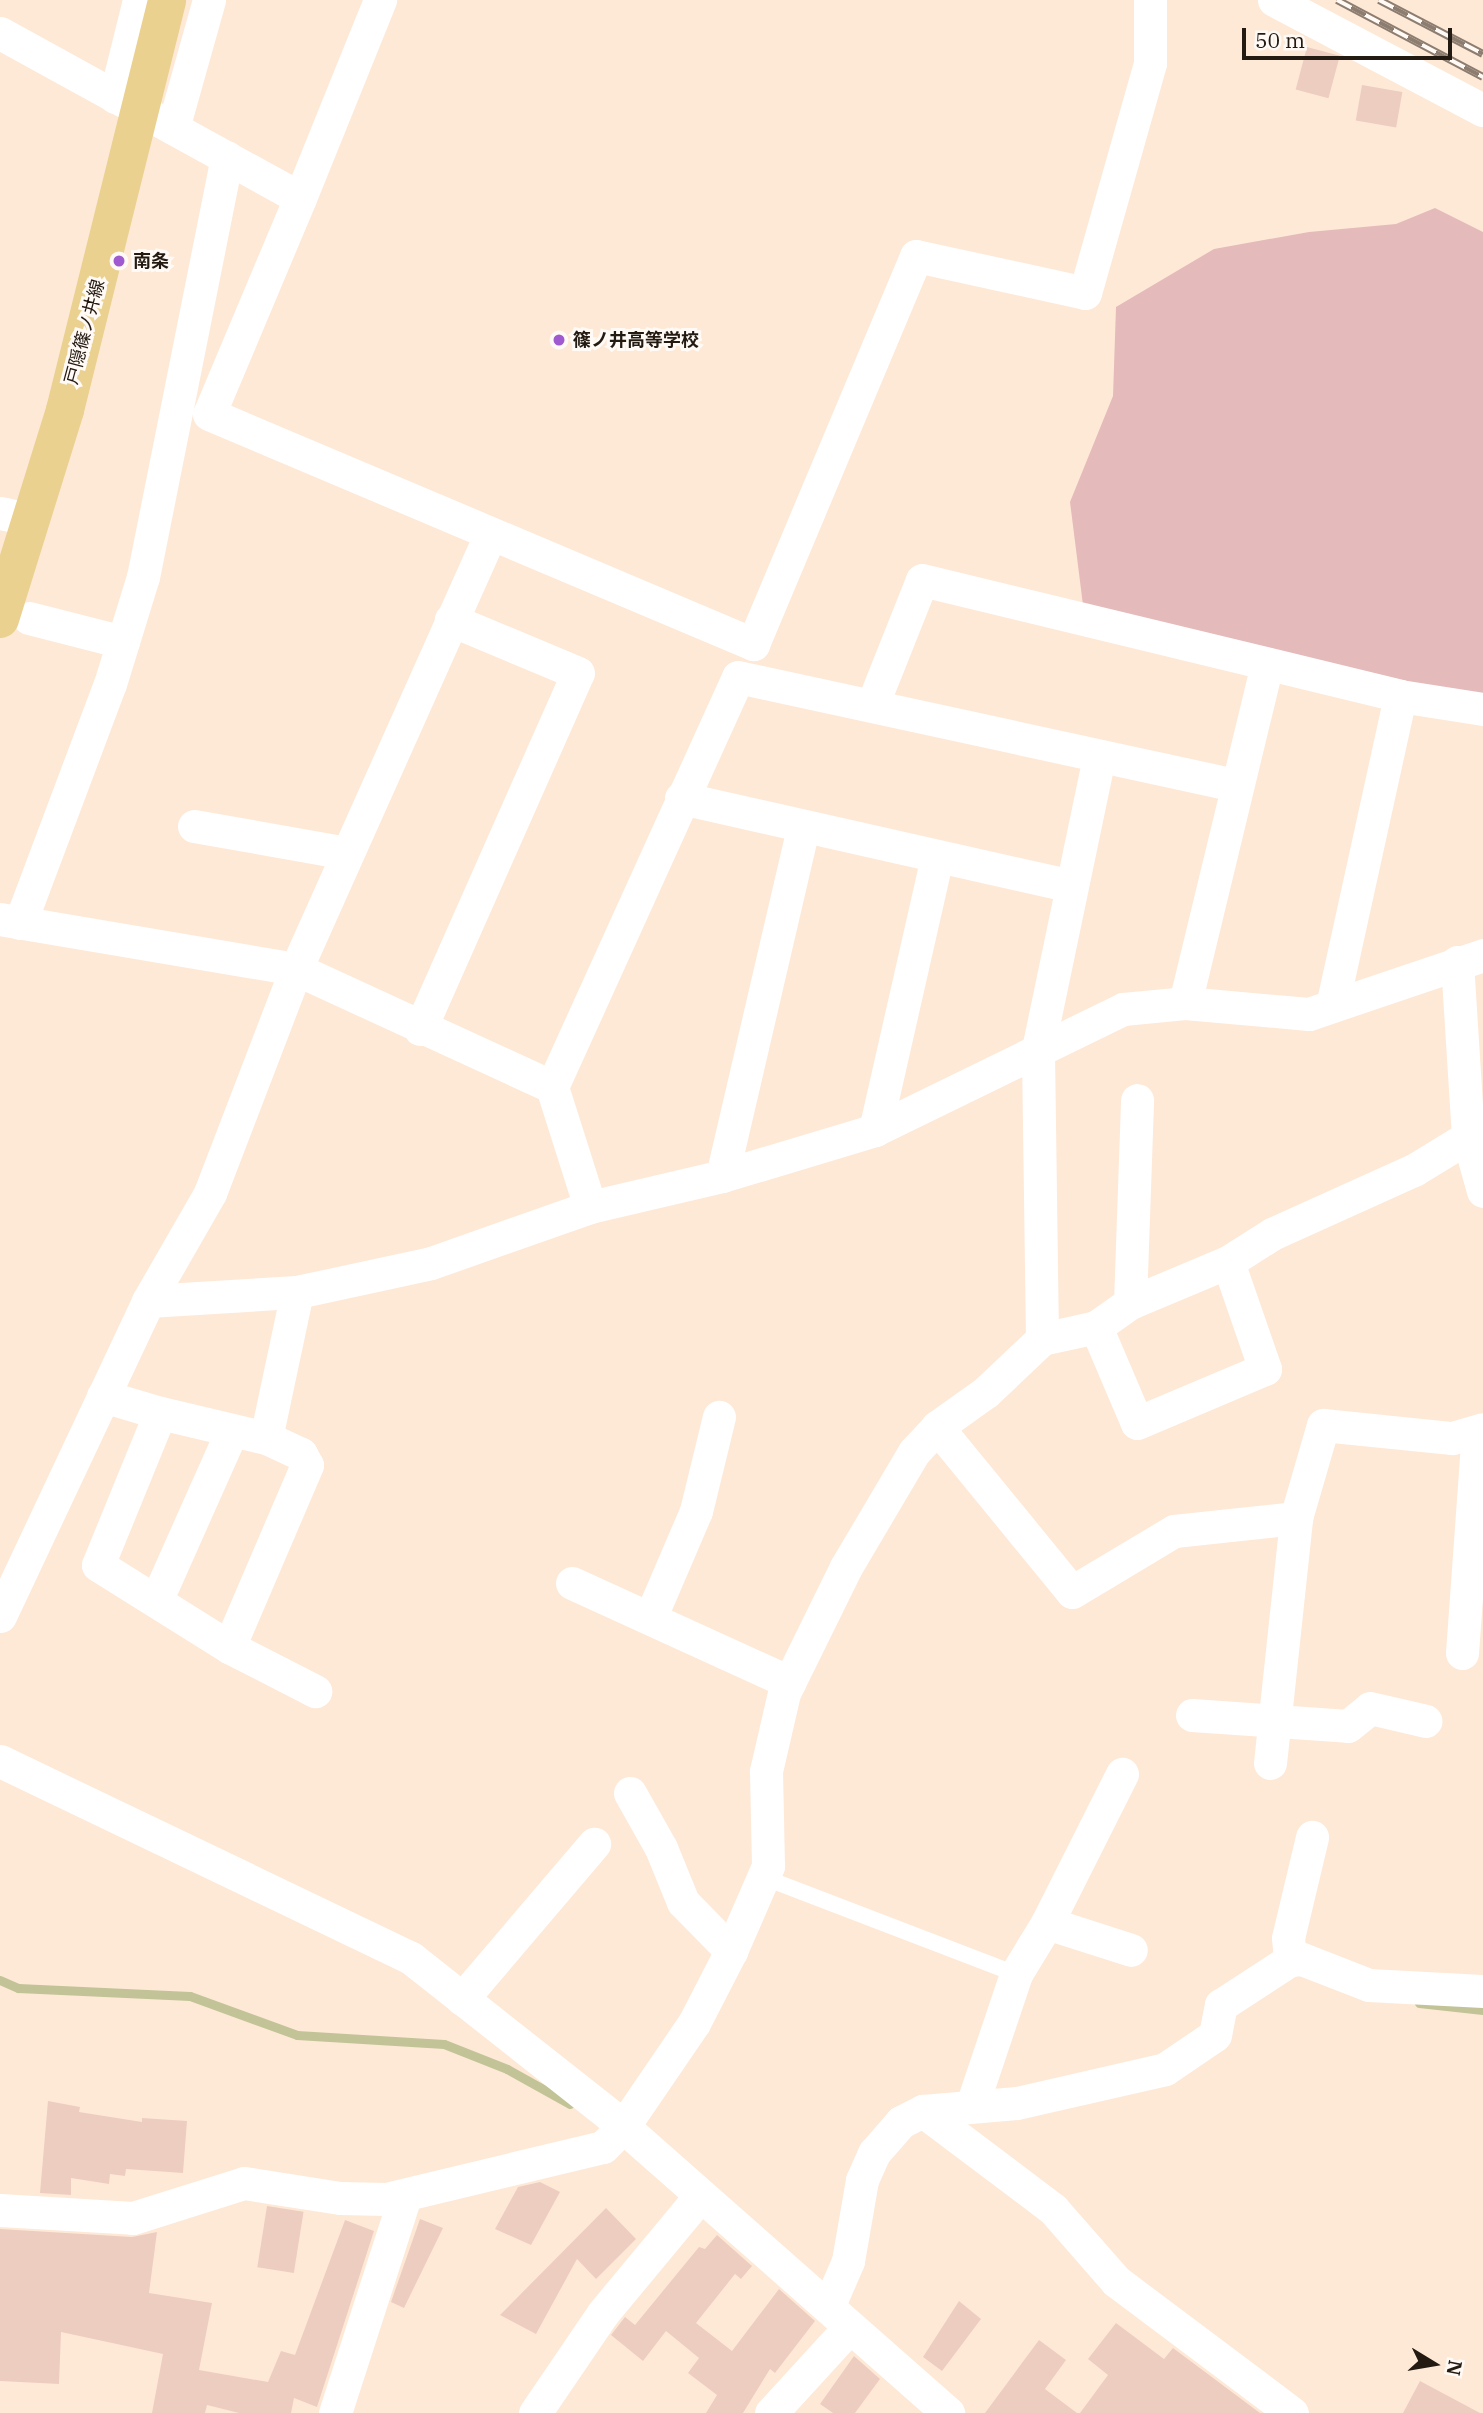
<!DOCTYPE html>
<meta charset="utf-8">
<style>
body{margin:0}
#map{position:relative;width:1483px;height:2413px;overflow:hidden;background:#fee9d7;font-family:"IBM Plex Serif","Noto Sans JP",serif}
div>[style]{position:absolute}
.green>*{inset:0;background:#e5baba}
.stream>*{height:9px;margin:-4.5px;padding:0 4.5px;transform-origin:4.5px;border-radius:4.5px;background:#c2c497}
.building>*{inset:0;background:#eecdc1;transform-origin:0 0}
.lane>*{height:16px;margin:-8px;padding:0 8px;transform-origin:8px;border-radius:8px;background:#fff}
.street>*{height:33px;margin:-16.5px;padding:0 16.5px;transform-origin:16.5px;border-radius:16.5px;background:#fff}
.primary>*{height:38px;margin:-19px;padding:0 19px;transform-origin:19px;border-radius:19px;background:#ebd18f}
.rail>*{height:8px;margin-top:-4px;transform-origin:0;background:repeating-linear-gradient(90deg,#fffaf5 0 16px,#8c7d70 0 32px);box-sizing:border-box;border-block:2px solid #8c7d70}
.dots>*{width:19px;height:19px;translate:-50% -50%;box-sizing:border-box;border:4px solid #fffaf5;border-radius:50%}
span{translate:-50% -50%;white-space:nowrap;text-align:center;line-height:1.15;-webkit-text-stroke:6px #fffaf5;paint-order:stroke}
.poi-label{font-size:18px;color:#231a12;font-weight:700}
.left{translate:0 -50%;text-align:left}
.street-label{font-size:18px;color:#231a12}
.north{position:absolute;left:1399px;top:2329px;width:70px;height:70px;-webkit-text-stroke:5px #fffaf5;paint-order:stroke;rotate:101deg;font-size:19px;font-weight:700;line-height:28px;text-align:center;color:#231a12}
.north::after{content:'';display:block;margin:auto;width:24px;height:32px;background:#231a12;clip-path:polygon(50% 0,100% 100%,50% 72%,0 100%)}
.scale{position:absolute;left:1242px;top:28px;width:210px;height:32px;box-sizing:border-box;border:4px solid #231a12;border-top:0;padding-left:9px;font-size:21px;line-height:24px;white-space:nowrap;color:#231a12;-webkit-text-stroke:5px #fffaf5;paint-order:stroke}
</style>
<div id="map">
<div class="green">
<i style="clip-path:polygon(1435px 208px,1483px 232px,1483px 699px,1083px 605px,1070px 502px,1113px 396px,1116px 307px,1214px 249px,1309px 232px,1396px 224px)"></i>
</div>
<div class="stream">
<i style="left:0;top:1980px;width:20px;rotate:24deg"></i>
<i style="left:18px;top:1988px;width:172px;rotate:2.7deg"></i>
<i style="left:190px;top:1996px;width:114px;rotate:20deg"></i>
<i style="left:297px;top:2035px;width:147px;rotate:3.5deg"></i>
<i style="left:444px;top:2044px;width:68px;rotate:21.6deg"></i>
<i style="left:507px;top:2069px;width:72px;rotate:29.1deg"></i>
<i style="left:1419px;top:2003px;width:64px;rotate:6.2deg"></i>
</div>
<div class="building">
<i style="left:1307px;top:47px;width:34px;height:44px;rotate:15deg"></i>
<i style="left:1362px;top:85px;width:41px;height:36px;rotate:10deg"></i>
<i style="clip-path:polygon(48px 2101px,80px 2107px,79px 2112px,142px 2122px,142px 2118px,187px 2121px,183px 2173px,126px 2169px,125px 2176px,110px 2174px,109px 2184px,71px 2178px,71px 2195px,40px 2193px)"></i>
<i style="clip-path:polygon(540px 2182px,560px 2192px,531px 2245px,495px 2229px,518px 2187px)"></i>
<i style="left:267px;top:2206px;width:37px;height:62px;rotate:9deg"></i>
<i style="clip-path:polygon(606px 2208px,636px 2239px,596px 2279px,577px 2259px,536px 2334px,500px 2315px)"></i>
<i style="clip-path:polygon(420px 2219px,443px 2228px,404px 2308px,391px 2302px)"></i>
<i style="clip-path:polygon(345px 2220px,374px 2231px,317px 2407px,294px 2398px,291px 2413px,239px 2413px,207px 2405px,205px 2413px,152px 2413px,163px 2354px,61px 2332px,59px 2384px,0 2381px,0 2229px,132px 2237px,157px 2232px,149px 2293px,212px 2303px,199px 2370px,268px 2382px,281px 2351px,295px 2355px)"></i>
<i style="clip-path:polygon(717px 2235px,752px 2266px,741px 2279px,735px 2274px,696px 2323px,732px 2351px,779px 2289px,815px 2321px,775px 2373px,770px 2369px,743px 2413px,706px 2413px,717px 2395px,688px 2373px,699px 2358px,666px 2331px,643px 2361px,611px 2335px,625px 2317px,635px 2325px,699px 2247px,705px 2249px)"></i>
<i style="clip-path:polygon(959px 2301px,981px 2319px,942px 2371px,923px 2357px)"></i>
<i style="clip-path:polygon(1116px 2323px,1164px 2359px,1173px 2348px,1260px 2413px,1080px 2413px,1108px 2375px,1088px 2359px)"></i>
<i style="clip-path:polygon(1039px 2340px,1066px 2360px,1045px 2389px,1077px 2413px,985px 2413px)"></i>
<i style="clip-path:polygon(854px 2356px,880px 2379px,855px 2413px,833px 2413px,820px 2404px)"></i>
<i style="clip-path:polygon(1420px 2381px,1480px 2413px,1403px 2413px)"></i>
</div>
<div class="lane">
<i style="left:763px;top:1877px;width:271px;rotate:21deg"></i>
</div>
<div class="street">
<i style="left:1274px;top:0;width:236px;rotate:27.8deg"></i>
<i style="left:0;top:33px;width:342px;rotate:28.8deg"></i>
<i style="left:300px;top:198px;width:234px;rotate:112.8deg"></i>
<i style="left:209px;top:414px;width:591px;rotate:22.92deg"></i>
<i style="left:753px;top:644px;width:421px;rotate:-67.2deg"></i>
<i style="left:916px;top:256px;width:173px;rotate:12.3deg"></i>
<i style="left:1085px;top:293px;width:239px;rotate:-74.2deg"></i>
<i style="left:1150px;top:63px;width:63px;rotate:-90deg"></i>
<i style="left:115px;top:97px;width:100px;rotate:-76.1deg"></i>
<i style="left:173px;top:128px;width:133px;rotate:-74.3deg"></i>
<i style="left:300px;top:198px;width:214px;rotate:-68deg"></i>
<i style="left:0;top:513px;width:33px;rotate:12deg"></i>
<i style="left:29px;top:618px;width:97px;rotate:14.3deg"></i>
<i style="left:873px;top:703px;width:132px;rotate:-68.3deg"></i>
<i style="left:922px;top:580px;width:492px;rotate:13.6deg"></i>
<i style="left:1400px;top:696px;width:84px;rotate:8.9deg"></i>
<i style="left:681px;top:798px;width:399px;rotate:12.7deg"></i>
<i style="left:194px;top:826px;width:155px;rotate:10deg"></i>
<i style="left:0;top:919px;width:300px;rotate:9.6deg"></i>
<i style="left:296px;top:969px;width:282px;rotate:24.7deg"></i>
<i style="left:552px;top:1087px;width:126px;rotate:72.4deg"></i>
<i style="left:20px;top:923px;width:255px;rotate:-69.4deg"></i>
<i style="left:110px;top:684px;width:112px;rotate:-72.9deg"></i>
<i style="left:143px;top:577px;width:428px;rotate:-78.7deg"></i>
<i style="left:1457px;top:962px;width:175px;rotate:86.4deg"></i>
<i style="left:1468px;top:1137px;width:56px;rotate:74.5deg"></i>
<i style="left:1185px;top:1003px;width:349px;rotate:-76.4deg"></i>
<i style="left:1332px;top:1006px;width:317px;rotate:-77.6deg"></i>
<i style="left:420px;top:1029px;width:389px;rotate:-66.1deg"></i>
<i style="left:578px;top:673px;width:138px;rotate:-157.3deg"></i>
<i style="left:552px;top:1087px;width:450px;rotate:-65.6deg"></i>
<i style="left:738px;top:677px;width:509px;rotate:12.26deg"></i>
<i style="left:875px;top:1130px;width:280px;rotate:-77.2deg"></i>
<i style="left:722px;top:1176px;width:356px;rotate:-76.9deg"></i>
<i style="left:297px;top:1292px;width:149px;rotate:102deg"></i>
<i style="left:266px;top:1438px;width:109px;rotate:-166.7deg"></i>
<i style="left:160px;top:1413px;width:164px;rotate:112.2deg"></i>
<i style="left:98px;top:1565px;width:155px;rotate:32deg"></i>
<i style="left:229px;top:1647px;width:97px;rotate:27.1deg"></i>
<i style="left:148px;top:1301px;width:149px;rotate:-3.5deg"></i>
<i style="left:297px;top:1292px;width:137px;rotate:-12.2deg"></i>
<i style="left:431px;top:1263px;width:169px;rotate:-19.4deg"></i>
<i style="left:590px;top:1207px;width:136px;rotate:-13.2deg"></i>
<i style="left:722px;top:1176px;width:160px;rotate:-16.7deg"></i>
<i style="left:875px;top:1130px;width:276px;rotate:-26deg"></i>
<i style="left:1123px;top:1009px;width:62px;rotate:-5.5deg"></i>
<i style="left:1185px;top:1003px;width:124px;rotate:5.1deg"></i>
<i style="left:1309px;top:1014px;width:184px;rotate:-18.7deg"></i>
<i style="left:1130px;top:1303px;width:203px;rotate:-88deg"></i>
<i style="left:1096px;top:1327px;width:104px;rotate:66.9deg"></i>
<i style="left:1137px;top:1423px;width:139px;rotate:-22.9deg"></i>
<i style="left:1265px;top:1369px;width:113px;rotate:-109.1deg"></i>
<i style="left:1042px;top:1339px;width:290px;rotate:-90.8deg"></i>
<i style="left:1038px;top:1049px;width:297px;rotate:-78.2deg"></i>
<i style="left:103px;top:1396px;width:59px;rotate:16.6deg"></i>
<i style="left:937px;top:1427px;width:213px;rotate:50.7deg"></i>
<i style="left:1072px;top:1592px;width:119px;rotate:-30.9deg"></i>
<i style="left:1174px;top:1531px;width:123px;rotate:-6.1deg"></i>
<i style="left:572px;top:1583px;width:239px;rotate:24.5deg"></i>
<i style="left:156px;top:1601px;width:187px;rotate:-66deg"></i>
<i style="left:0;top:1616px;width:348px;rotate:-64.8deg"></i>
<i style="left:148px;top:1301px;width:125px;rotate:-60.1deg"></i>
<i style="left:210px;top:1193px;width:240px;rotate:-69deg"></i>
<i style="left:296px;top:969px;width:474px;rotate:-65.9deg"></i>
<i style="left:651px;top:1616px;width:114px;rotate:-66.8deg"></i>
<i style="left:696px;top:1511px;width:97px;rotate:-76.3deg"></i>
<i style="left:229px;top:1647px;width:198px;rotate:-66.8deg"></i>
<i style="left:307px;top:1465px;width:13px;rotate:-119deg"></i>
<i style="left:301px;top:1454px;width:38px;rotate:-155deg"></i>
<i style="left:1462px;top:1653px;width:222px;rotate:-85.9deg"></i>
<i style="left:1192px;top:1715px;width:156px;rotate:4deg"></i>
<i style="left:1348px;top:1726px;width:28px;rotate:-39deg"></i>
<i style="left:1370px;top:1708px;width:57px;rotate:13.1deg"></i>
<i style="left:0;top:1761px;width:456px;rotate:25.6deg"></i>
<i style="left:411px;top:1958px;width:253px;rotate:38.3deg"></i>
<i style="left:610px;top:2115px;width:451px;rotate:41.4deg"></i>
<i style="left:1270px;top:1763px;width:246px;rotate:-83.9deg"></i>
<i style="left:1296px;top:1518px;width:97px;rotate:-73.8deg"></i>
<i style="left:1323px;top:1425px;width:130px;rotate:5.8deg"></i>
<i style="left:1452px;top:1438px;width:32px;rotate:-16deg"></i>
<i style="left:630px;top:1793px;width:63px;rotate:60.6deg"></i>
<i style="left:661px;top:1848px;width:58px;rotate:67.8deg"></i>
<i style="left:683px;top:1902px;width:69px;rotate:45.6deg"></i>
<i style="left:1047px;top:1923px;width:88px;rotate:17.8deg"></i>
<i style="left:1290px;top:1960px;width:22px;rotate:-95deg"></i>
<i style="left:1288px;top:1938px;width:104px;rotate:-76.6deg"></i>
<i style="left:462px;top:1999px;width:204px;rotate:-49.6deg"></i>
<i style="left:972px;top:2105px;width:138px;rotate:-71.4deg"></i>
<i style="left:1016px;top:1974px;width:60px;rotate:-58.7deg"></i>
<i style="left:1047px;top:1923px;width:167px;rotate:-63.3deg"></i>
<i style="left:923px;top:2111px;width:163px;rotate:37deg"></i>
<i style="left:1053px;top:2209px;width:96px;rotate:48.8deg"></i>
<i style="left:1116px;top:2281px;width:220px;rotate:36.9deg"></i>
<i style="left:0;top:2210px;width:133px;rotate:3.4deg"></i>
<i style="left:133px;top:2218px;width:116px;rotate:-17.5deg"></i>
<i style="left:244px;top:2183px;width:97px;rotate:8.9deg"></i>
<i style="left:340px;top:2198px;width:46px;rotate:1.2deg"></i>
<i style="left:386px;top:2199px;width:223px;rotate:-13.5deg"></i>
<i style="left:603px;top:2147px;width:28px;rotate:-45deg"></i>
<i style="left:623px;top:2127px;width:126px;rotate:-55.7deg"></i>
<i style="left:694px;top:2023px;width:81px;rotate:-62.8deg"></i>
<i style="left:731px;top:1951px;width:93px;rotate:-66.5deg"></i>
<i style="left:768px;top:1866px;width:95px;rotate:-91.2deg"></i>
<i style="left:766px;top:1771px;width:80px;rotate:-77deg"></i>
<i style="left:784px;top:1693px;width:140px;rotate:-63.8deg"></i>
<i style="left:846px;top:1567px;width:134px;rotate:-59.4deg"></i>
<i style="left:914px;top:1452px;width:34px;rotate:-47deg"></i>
<i style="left:937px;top:1427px;width:60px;rotate:-35.5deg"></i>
<i style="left:986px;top:1392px;width:77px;rotate:-43.4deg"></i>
<i style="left:1042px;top:1339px;width:55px;rotate:-12.5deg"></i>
<i style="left:1096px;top:1327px;width:42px;rotate:-35.2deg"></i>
<i style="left:1130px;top:1303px;width:106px;rotate:-22.7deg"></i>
<i style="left:1228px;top:1262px;width:52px;rotate:-32.5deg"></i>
<i style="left:1272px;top:1234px;width:156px;rotate:-24.3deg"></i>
<i style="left:1414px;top:1170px;width:63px;rotate:-31.4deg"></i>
<i style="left:829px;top:2305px;width:48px;rotate:-66.6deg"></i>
<i style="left:848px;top:2261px;width:82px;rotate:-80.2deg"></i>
<i style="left:862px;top:2180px;width:30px;rotate:-66deg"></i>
<i style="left:874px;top:2153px;width:41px;rotate:-48.9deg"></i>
<i style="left:901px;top:2122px;width:25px;rotate:-27deg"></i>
<i style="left:923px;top:2111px;width:94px;rotate:-4.9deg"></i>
<i style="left:1017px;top:2103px;width:152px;rotate:-12.9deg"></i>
<i style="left:1165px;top:2069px;width:60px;rotate:-34.2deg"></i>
<i style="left:1215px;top:2035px;width:31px;rotate:-79deg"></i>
<i style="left:1221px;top:2005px;width:82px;rotate:-33.1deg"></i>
<i style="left:1290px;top:1960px;width:12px;rotate:-5deg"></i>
<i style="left:1302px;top:1959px;width:72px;rotate:21.2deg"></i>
<i style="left:1369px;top:1985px;width:114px;rotate:3deg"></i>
<i style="left:335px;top:2413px;width:228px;rotate:-72.1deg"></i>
<i style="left:535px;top:2413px;width:121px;rotate:-55.8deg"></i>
<i style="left:603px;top:2313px;width:152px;rotate:-50.3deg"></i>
<i style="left:771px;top:2413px;width:115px;rotate:-47.5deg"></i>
</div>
<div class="primary">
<i style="left:0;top:619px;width:219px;rotate:-72.7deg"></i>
<i style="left:65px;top:410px;width:422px;rotate:-76deg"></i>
</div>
<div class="rail">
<i style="left:1337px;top:0;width:165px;rotate:27.8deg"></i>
<i style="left:1379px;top:0;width:117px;rotate:27.4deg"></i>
</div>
<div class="dots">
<i style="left:119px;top:261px;background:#9f5acf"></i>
<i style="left:559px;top:340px;background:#9f5acf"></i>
</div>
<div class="poi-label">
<span class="left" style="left:133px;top:261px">南条</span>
<span class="left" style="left:573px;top:340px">篠ノ井高等学校</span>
</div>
<div class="street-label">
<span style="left:85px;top:332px;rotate:-75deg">戸隠篠ノ井線</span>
</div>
<div class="north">N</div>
<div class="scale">50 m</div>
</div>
